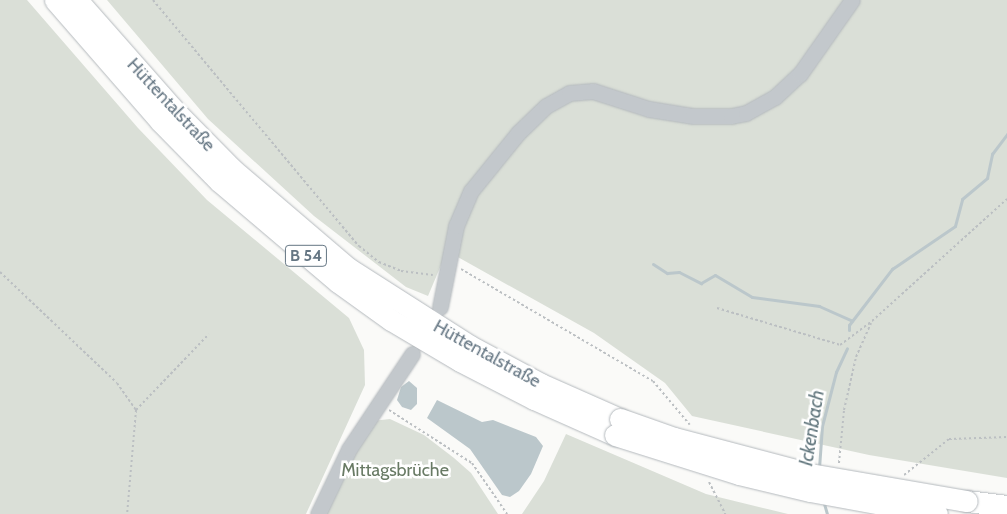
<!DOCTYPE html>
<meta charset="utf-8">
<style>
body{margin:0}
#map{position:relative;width:1007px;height:514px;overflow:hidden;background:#fafaf8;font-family:Cabin,sans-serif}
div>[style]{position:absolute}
.green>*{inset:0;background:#dadfd7}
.water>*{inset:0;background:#bbc7cb}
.stream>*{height:3px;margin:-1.5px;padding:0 1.5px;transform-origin:1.5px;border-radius:1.5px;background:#bbc7cb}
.path>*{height:2px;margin-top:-1px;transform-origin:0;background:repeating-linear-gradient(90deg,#bbbfc2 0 2.5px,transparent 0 5px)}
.roads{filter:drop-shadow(0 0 1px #b4b9bd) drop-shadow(0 0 1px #b4b9bd)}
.minor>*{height:15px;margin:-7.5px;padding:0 7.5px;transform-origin:7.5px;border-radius:7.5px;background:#c3c8cc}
.highway>*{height:21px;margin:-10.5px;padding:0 10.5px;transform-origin:10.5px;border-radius:10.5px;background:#fff}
.bridges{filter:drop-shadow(0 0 1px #b4b9bd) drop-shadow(0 0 1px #b4b9bd)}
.highway-bridge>*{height:21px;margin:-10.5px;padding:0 10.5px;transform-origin:10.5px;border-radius:10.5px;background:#fff}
span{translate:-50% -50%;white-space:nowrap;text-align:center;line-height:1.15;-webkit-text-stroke:5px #fff;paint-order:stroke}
.shield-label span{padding:1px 4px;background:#fff;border:1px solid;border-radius:4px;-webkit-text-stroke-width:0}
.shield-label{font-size:16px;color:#657683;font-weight:700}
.street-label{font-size:18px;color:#657683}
.park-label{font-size:18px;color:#687a64}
.water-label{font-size:19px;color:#60757c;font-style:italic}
</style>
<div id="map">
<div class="green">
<i style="clip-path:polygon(0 0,27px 0,138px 128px,207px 200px,349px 318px,364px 350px,365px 385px,306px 514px,0 514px)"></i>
<i style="clip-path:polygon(107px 0,1007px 0,1007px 478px,869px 455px,692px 416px,665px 383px,594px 333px,447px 251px,428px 296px,406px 287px,314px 216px,208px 119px)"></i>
<i style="clip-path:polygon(390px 419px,424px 435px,454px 458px,471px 473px,498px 514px,324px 514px,372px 421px)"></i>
<i style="clip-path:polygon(566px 434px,706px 494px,788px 514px,522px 514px,544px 481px)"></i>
</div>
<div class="water">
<i style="clip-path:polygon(409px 381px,417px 388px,417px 404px,411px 410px,402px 407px,397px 400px,401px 387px)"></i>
<i style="clip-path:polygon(437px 400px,482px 422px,493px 420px,536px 437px,543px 446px,531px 474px,519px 491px,510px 497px,502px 495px,470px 449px,427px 418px)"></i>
</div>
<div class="stream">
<i style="left:653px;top:264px;width:17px;rotate:33deg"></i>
<i style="left:667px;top:273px;width:12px;rotate:-5deg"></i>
<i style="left:679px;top:272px;width:25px;rotate:27deg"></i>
<i style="left:701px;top:283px;width:16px;rotate:-30deg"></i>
<i style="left:715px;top:275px;width:43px;rotate:30.7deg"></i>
<i style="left:752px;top:297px;width:68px;rotate:7.7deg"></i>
<i style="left:819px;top:306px;width:36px;rotate:24deg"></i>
<i style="left:849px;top:330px;width:5px;rotate:-90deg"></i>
<i style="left:849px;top:325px;width:71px;rotate:-52.5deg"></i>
<i style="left:892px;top:269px;width:76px;rotate:-34.3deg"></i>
<i style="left:955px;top:226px;width:28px;rotate:-75deg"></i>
<i style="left:962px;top:199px;width:33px;rotate:-40deg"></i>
<i style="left:987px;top:178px;width:25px;rotate:-78deg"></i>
<i style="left:992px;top:154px;width:25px;rotate:-53deg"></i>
<i style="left:819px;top:468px;width:42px;rotate:-85.9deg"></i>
<i style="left:822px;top:426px;width:56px;rotate:-75.5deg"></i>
<i style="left:836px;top:372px;width:26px;rotate:-65deg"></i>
<i style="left:823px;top:500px;width:15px;rotate:74deg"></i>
</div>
<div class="path">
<i style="left:153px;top:0;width:321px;rotate:50.1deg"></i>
<i style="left:359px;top:246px;width:26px;rotate:39deg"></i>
<i style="left:379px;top:262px;width:24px;rotate:22deg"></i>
<i style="left:401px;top:271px;width:32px;rotate:7deg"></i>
<i style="left:461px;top:269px;width:222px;rotate:30.3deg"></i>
<i style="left:653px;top:381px;width:57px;rotate:49.9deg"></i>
<i style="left:0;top:272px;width:161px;rotate:43.5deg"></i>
<i style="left:117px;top:383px;width:33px;rotate:55deg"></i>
<i style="left:136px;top:410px;width:104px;rotate:94.9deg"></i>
<i style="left:717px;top:308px;width:128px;rotate:16.7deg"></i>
<i style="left:840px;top:345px;width:40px;rotate:-37deg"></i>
<i style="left:872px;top:321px;width:182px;rotate:-42.1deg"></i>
<i style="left:136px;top:410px;width:105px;rotate:-46.2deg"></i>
<i style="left:389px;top:410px;width:98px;rotate:32.6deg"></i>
<i style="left:472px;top:463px;width:62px;rotate:55.5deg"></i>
<i style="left:839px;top:463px;width:53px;rotate:-84.6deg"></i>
<i style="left:844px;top:410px;width:54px;rotate:-77.2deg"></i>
<i style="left:856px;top:357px;width:37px;rotate:-66deg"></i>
<i style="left:904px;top:475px;width:58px;rotate:-38.7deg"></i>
<i style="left:949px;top:439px;width:58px;rotate:-2deg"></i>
<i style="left:709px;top:482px;width:36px;rotate:63deg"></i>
</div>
<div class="roads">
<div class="minor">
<i style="left:440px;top:307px;width:83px;rotate:-78.8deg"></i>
<i style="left:456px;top:226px;width:38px;rotate:-67deg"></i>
<i style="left:471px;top:191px;width:75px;rotate:-51deg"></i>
<i style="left:518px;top:133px;width:39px;rotate:-44deg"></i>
<i style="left:546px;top:106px;width:26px;rotate:-29deg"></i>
<i style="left:569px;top:93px;width:24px;rotate:-5deg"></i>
<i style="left:593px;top:91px;width:59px;rotate:17.8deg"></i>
<i style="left:649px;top:109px;width:45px;rotate:9deg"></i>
<i style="left:693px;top:116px;width:38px"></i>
<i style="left:731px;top:116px;width:15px;rotate:-11deg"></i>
<i style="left:746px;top:113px;width:33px;rotate:-29deg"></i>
<i style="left:775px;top:97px;width:34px;rotate:-43deg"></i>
<i style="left:800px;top:74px;width:90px;rotate:-54.9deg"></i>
<i style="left:318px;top:514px;width:72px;rotate:-64.5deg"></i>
<i style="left:349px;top:449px;width:114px;rotate:-56.4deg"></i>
</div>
<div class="highway">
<i style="left:55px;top:0;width:160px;rotate:49deg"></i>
<i style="left:160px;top:121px;width:84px;rotate:45.5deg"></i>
<i style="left:219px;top:181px;width:156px;rotate:40.3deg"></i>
<i style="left:338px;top:282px;width:65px;rotate:35.6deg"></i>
<i style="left:391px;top:320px;width:80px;rotate:30.7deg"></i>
<i style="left:460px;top:361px;width:83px;rotate:27.2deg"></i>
<i style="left:534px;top:399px;width:89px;rotate:24deg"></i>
<i style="left:77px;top:0;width:145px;rotate:48.6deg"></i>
<i style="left:173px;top:109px;width:84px;rotate:45.5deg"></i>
<i style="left:232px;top:169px;width:153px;rotate:40.5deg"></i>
<i style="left:348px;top:268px;width:145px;rotate:32.6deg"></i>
<i style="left:470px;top:346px;width:81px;rotate:28.2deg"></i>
<i style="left:541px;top:384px;width:86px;rotate:23.9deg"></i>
<i style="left:967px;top:501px;width:40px;rotate:7.1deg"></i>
</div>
</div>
<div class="bridges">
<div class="highway-bridge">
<i style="left:620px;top:419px;width:57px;rotate:19.4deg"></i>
<i style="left:674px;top:438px;width:141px;rotate:14.8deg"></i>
<i style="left:810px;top:474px;width:159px;rotate:9.8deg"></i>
<i style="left:615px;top:435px;width:130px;rotate:17.5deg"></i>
<i style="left:739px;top:474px;width:73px;rotate:13.5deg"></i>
<i style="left:810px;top:491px;width:129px;rotate:10.3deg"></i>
</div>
</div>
<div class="shield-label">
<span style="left:306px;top:256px">B 54</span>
</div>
<div class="street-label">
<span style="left:171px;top:105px;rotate:47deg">Hüttentalstraße</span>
<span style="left:487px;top:354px;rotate:29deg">Hüttentalstraße</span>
</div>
<div class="park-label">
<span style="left:395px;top:470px">Mittagsbrüche</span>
</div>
<div class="water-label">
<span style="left:812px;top:428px;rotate:-81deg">Ickenbach</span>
</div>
</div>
